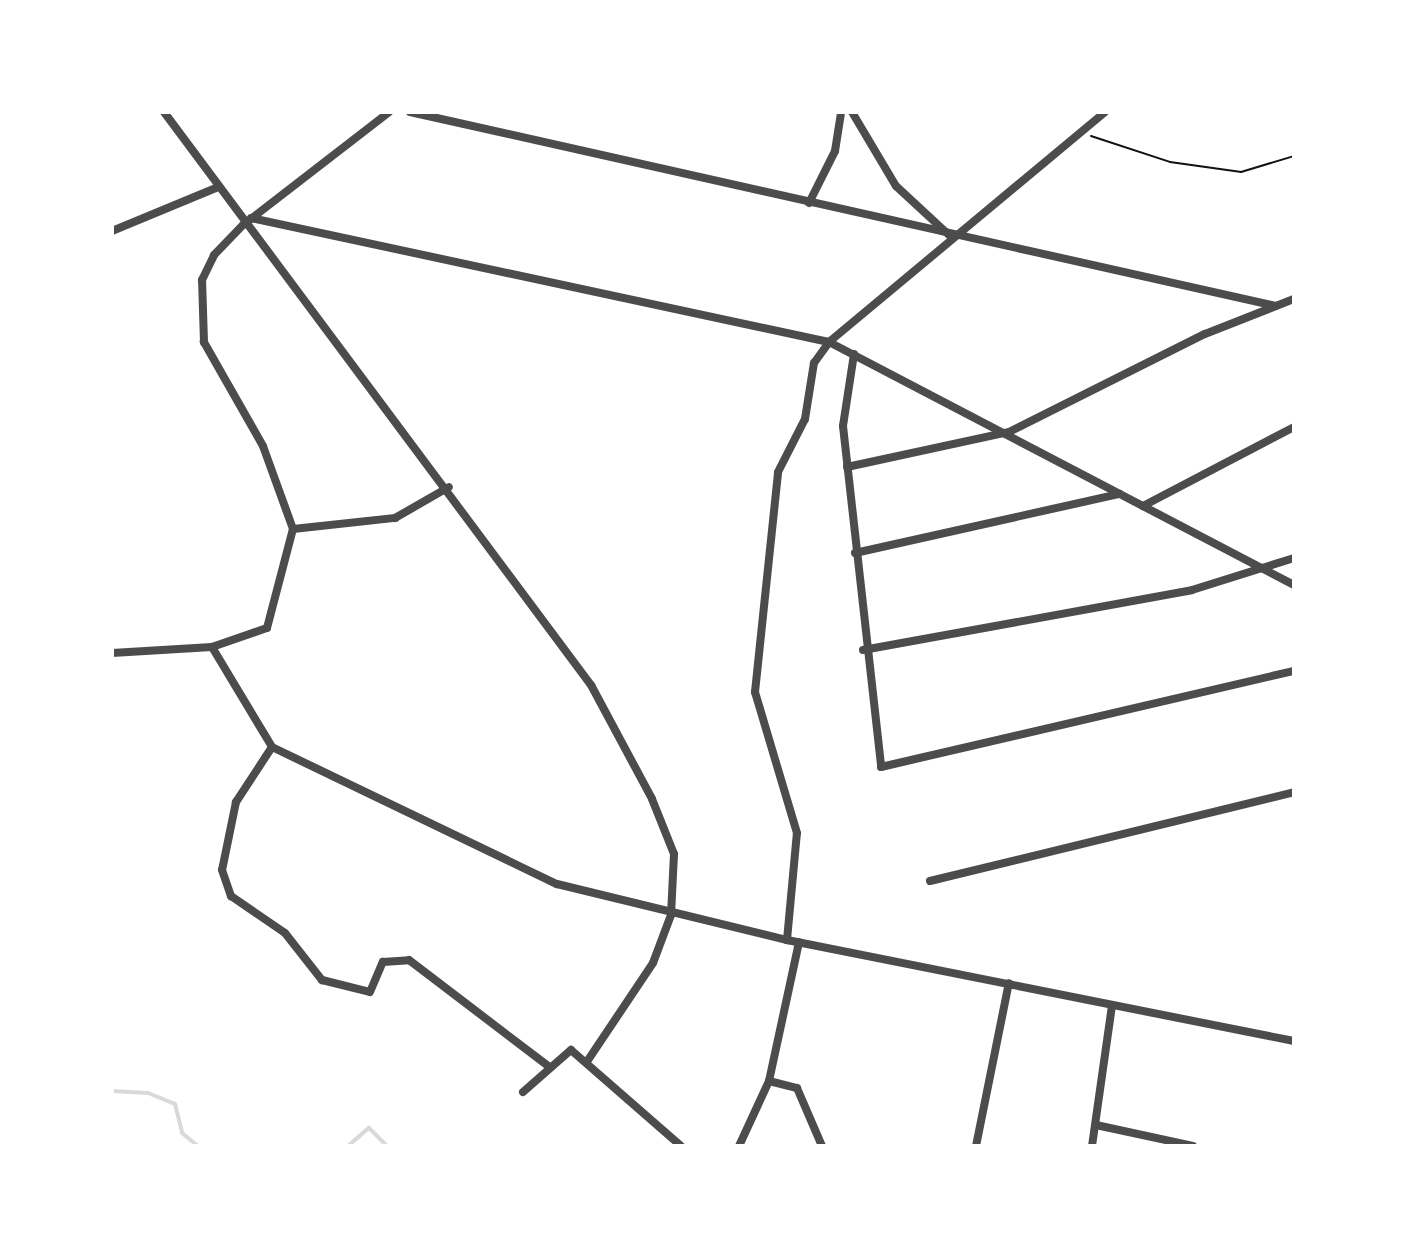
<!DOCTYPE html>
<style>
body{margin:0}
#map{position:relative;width:1406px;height:1258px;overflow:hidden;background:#fff;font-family:Inter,sans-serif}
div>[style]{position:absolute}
.stream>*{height:4px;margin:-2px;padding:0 2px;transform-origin:2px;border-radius:2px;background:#d9d9d9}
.path>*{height:2px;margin:-1px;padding:0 1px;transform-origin:1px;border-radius:1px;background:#111}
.minor>*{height:8px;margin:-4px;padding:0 4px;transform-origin:4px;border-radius:4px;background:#4c4c4c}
span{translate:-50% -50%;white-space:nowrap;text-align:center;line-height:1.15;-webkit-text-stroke:6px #fff;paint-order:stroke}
.frame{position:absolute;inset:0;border:114px solid #fff;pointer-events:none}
</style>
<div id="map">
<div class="stream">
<i style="left:112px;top:1091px;width:36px;rotate:3deg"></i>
<i style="left:148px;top:1093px;width:29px;rotate:22deg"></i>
<i style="left:175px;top:1104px;width:30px;rotate:76deg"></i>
<i style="left:182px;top:1133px;width:21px;rotate:39deg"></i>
<i style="left:348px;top:1146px;width:28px;rotate:-41deg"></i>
<i style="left:369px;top:1128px;width:25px;rotate:45deg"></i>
</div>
<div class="path">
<i style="left:1091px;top:136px;width:83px;rotate:18.2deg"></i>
<i style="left:1170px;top:162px;width:72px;rotate:8deg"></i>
<i style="left:1241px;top:172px;width:55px;rotate:-16.8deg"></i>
</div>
<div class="minor">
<i style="left:164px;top:112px;width:715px;rotate:53.31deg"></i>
<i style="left:591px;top:685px;width:129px;rotate:61.8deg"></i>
<i style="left:652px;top:799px;width:59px;rotate:68.2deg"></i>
<i style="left:674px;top:854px;width:61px;rotate:92.8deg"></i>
<i style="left:671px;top:915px;width:51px;rotate:110.6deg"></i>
<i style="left:653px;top:963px;width:117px;rotate:123.8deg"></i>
<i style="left:410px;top:112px;width:887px;rotate:12.63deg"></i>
<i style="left:852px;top:112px;width:86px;rotate:59.3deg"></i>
<i style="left:896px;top:186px;width:72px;rotate:42.8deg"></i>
<i style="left:809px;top:203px;width:58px;rotate:-63.4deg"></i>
<i style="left:835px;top:151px;width:39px;rotate:-81deg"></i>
<i style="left:251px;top:218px;width:591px;rotate:12.11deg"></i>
<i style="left:829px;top:342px;width:525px;rotate:27.59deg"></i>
<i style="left:112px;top:231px;width:115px;rotate:-22.5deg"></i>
<i style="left:854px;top:354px;width:73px;rotate:98.7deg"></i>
<i style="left:843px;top:426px;width:343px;rotate:83.6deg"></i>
<i style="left:881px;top:767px;width:424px;rotate:-13.1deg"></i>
<i style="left:847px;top:467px;width:166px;rotate:-12.2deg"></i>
<i style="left:1009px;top:432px;width:219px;rotate:-26.6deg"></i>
<i style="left:1205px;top:334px;width:96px;rotate:-21.5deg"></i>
<i style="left:1143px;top:506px;width:170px;rotate:-27.6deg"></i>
<i style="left:293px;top:529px;width:103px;rotate:-6.2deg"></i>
<i style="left:395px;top:518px;width:62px;rotate:-29.9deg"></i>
<i style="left:855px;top:553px;width:271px;rotate:-12.6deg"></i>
<i style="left:212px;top:647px;width:117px;rotate:59deg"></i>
<i style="left:863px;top:650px;width:334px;rotate:-10.3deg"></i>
<i style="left:1192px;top:590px;width:107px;rotate:-17.4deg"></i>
<i style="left:112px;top:653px;width:100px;rotate:-3.4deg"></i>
<i style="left:212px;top:647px;width:58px;rotate:-19.1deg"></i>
<i style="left:267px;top:628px;width:102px;rotate:-75.3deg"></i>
<i style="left:293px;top:529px;width:88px;rotate:-109.9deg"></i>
<i style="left:263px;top:446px;width:120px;rotate:-119.6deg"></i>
<i style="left:204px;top:342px;width:62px;rotate:-91.8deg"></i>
<i style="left:202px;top:280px;width:28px;rotate:-64deg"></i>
<i style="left:214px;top:255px;width:42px;rotate:-46deg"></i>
<i style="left:243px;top:225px;width:185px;rotate:-37.7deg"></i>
<i style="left:272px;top:747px;width:316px;rotate:25.7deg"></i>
<i style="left:557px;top:884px;width:237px;rotate:13.7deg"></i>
<i style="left:787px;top:940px;width:517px;rotate:11.27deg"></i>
<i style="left:272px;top:747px;width:66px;rotate:123.2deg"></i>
<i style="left:236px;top:802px;width:69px;rotate:101.6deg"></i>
<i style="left:222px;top:870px;width:28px;rotate:71deg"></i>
<i style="left:231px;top:896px;width:65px;rotate:34.4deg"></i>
<i style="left:285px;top:933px;width:60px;rotate:51.8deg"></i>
<i style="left:322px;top:980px;width:49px;rotate:14deg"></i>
<i style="left:370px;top:992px;width:33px;rotate:-67deg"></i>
<i style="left:383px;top:962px;width:26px;rotate:-4deg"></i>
<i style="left:409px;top:960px;width:175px;rotate:37.3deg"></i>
<i style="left:930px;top:881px;width:375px;rotate:-13.7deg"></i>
<i style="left:787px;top:940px;width:107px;rotate:-84.7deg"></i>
<i style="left:797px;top:833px;width:147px;rotate:-106.6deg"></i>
<i style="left:755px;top:692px;width:221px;rotate:-84deg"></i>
<i style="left:778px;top:472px;width:59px;rotate:-63deg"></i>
<i style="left:805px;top:419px;width:57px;rotate:-80.9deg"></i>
<i style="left:814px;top:363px;width:26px;rotate:-54deg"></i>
<i style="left:829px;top:342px;width:359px;rotate:-39.8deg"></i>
<i style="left:769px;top:1081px;width:29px;rotate:14deg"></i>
<i style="left:797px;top:1088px;width:63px;rotate:66.7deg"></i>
<i style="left:523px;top:1092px;width:64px;rotate:-41.2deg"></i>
<i style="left:571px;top:1050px;width:146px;rotate:41.1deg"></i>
<i style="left:1096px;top:1125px;width:99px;rotate:12.2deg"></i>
<i style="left:739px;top:1146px;width:72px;rotate:-65.2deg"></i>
<i style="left:769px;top:1081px;width:142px;rotate:-77.8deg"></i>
<i style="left:976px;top:1146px;width:166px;rotate:-78.6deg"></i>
<i style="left:1092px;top:1146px;width:141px;rotate:-81.9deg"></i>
</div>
<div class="frame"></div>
</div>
